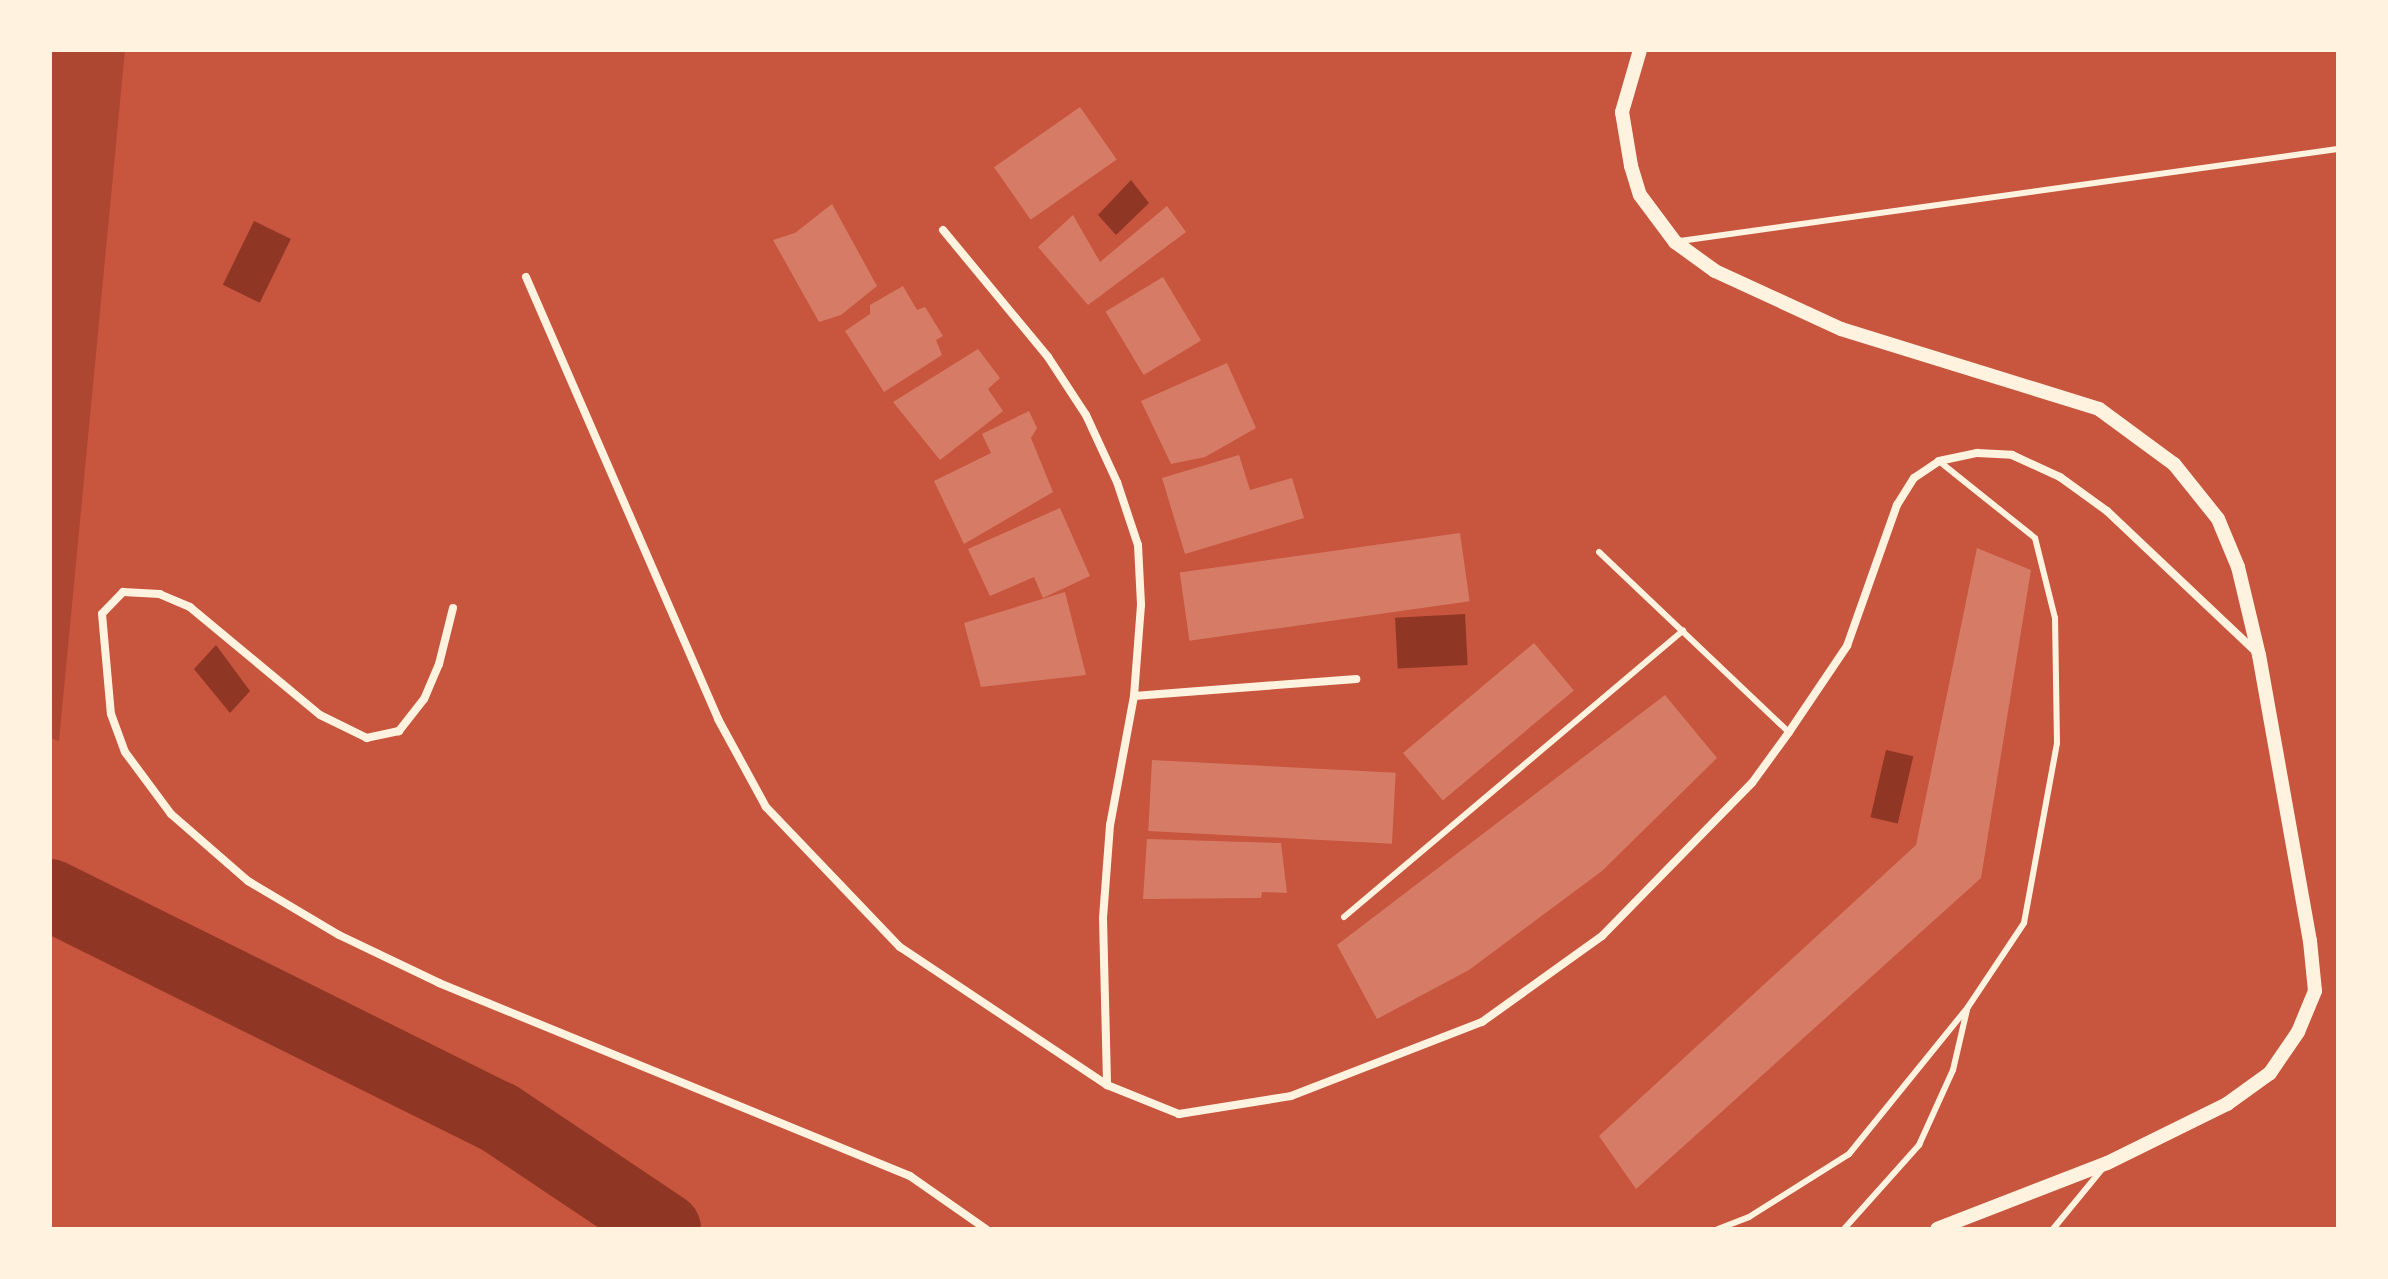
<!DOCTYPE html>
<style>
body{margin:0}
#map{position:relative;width:2388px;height:1279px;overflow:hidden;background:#c8553d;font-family:"PT Sans Narrow",sans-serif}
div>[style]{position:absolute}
.green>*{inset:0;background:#ae4732}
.water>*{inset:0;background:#8f3625;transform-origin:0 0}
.river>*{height:72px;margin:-36px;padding:0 36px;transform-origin:36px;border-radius:36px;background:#8f3625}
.building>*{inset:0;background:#d67c66;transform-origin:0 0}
.service>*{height:6px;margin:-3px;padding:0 3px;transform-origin:3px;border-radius:3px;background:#fff3e0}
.minor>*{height:8px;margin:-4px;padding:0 4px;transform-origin:4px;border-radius:4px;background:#fff3e0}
.tertiary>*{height:14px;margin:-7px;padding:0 7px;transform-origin:7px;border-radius:7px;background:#fff3e0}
span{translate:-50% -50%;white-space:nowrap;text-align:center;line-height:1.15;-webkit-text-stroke:8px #fff3e0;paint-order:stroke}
.frame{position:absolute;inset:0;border:52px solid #fff3e0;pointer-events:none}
</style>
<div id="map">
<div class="green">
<i style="clip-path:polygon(50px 50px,125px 50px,59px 741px,50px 738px)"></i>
</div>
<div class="water">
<i style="clip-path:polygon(1131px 180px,1149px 203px,1116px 235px,1098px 215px)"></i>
<i style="left:254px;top:221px;width:41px;height:71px;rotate:26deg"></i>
<i style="left:1465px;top:614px;width:51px;height:70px;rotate:87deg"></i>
<i style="clip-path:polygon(216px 645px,250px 691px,230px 713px,194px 669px)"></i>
<i style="left:1886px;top:750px;width:28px;height:69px;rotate:13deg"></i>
</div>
<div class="river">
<i style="left:50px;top:895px;width:500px;rotate:26.4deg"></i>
<i style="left:498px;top:1117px;width:201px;rotate:33.8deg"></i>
</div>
<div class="building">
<i style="left:1080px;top:107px;width:64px;height:105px;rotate:55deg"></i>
<i style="clip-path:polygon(832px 204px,877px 286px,841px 315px,819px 322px,773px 240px,795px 233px)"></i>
<i style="clip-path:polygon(1167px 206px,1186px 232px,1088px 305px,1038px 247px,1073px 215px,1100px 262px)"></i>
<i style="left:1163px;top:277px;width:74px;height:67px;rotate:59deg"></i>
<i style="clip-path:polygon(903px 286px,917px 310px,925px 307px,943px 336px,936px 340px,942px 355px,884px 392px,845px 331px,870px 314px,870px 305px)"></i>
<i style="clip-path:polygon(978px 349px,1000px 378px,988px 389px,1003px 411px,940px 460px,893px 402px)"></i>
<i style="clip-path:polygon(1227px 363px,1256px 428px,1205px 457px,1171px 464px,1141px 401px)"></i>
<i style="clip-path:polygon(1029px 411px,1037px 428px,1031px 438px,1053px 492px,964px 544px,934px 481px,991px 453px,982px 434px)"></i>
<i style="clip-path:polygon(1239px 455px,1250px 490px,1292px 478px,1304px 518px,1185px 554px,1162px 478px)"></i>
<i style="clip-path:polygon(1060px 508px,1090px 576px,1043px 598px,1034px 577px,990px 596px,968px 549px)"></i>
<i style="left:1460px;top:533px;width:69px;height:283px;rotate:82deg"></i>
<i style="clip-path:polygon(1977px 548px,2031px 570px,1981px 878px,1636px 1189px,1599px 1136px,1916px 845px)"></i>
<i style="clip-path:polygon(1065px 592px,1086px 675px,981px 687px,964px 623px)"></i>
<i style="left:1534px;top:643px;width:62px;height:171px;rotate:50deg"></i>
<i style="clip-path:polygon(1665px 695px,1717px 758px,1602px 871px,1469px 970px,1377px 1019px,1337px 945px)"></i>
<i style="left:1152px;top:760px;width:244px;height:71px;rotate:3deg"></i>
<i style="clip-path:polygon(1147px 839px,1281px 843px,1287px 893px,1262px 892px,1261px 898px,1143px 899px)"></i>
</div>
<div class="service">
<i style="left:1680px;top:241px;width:664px;rotate:-7.96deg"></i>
<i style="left:1599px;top:552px;width:262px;rotate:43.5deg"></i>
<i style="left:1344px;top:917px;width:444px;rotate:-40.2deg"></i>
<i style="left:1718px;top:1229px;width:33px;rotate:-21deg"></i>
<i style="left:1749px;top:1217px;width:118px;rotate:-32.2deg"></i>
<i style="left:1849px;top:1154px;width:189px;rotate:-51deg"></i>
<i style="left:1968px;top:1007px;width:101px;rotate:-56.3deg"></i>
<i style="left:2024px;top:923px;width:183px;rotate:-79.6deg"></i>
<i style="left:2057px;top:743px;width:125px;rotate:-90.9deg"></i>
<i style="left:2055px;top:618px;width:82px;rotate:-104deg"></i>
<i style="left:2035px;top:538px;width:123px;rotate:-141.3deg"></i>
<i style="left:1844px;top:1229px;width:113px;rotate:-48.2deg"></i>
<i style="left:1919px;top:1145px;width:82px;rotate:-65.6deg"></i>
<i style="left:1953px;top:1070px;width:62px;rotate:-76.9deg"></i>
<i style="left:2053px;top:1229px;width:80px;rotate:-50.6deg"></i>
</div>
<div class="minor">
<i style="left:943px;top:230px;width:165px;rotate:50.4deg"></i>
<i style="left:1048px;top:357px;width:69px;rotate:56.8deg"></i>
<i style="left:1086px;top:415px;width:74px;rotate:65.2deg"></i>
<i style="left:1117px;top:482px;width:66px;rotate:71.6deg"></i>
<i style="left:1138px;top:545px;width:60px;rotate:87.1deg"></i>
<i style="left:1141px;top:605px;width:91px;rotate:94.4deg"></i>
<i style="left:1134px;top:696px;width:131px;rotate:100.5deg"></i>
<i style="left:1110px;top:825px;width:93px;rotate:94.3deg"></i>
<i style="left:1103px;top:918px;width:167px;rotate:88.6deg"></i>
<i style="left:526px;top:277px;width:482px;rotate:66.5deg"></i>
<i style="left:718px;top:719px;width:100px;rotate:61.4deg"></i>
<i style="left:766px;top:807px;width:194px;rotate:46.3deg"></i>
<i style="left:900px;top:947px;width:249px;rotate:33.7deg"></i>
<i style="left:1107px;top:1085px;width:78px;rotate:21.9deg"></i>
<i style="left:1179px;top:1114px;width:113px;rotate:-9.1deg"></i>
<i style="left:1291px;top:1096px;width:205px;rotate:-21.2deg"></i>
<i style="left:1482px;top:1022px;width:148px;rotate:-35.6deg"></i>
<i style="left:1602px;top:936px;width:214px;rotate:-45.6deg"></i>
<i style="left:1752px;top:783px;width:63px;rotate:-54deg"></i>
<i style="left:1789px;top:732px;width:104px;rotate:-56deg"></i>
<i style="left:1847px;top:646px;width:150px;rotate:-70.5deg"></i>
<i style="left:1897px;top:505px;width:32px;rotate:-58deg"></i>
<i style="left:1914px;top:478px;width:30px;rotate:-34deg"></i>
<i style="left:1939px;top:461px;width:39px;rotate:-12deg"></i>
<i style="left:1977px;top:453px;width:35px;rotate:3deg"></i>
<i style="left:2012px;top:455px;width:53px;rotate:24.6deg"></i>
<i style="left:2060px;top:477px;width:58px;rotate:35.9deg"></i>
<i style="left:2107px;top:511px;width:204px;rotate:43.4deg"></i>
<i style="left:453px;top:608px;width:58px;rotate:104deg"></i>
<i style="left:439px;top:664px;width:38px;rotate:113deg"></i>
<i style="left:424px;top:699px;width:41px;rotate:128deg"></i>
<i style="left:399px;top:731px;width:33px;rotate:168deg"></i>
<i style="left:367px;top:738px;width:52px;rotate:-153.9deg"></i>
<i style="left:320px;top:715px;width:169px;rotate:-140.3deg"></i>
<i style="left:190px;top:607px;width:33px;rotate:-157deg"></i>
<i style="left:160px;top:594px;width:37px;rotate:-177deg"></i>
<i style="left:123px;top:592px;width:30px;rotate:134deg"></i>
<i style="left:102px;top:614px;width:100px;rotate:84.9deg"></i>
<i style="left:111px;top:714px;width:40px;rotate:69.8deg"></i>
<i style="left:125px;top:752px;width:77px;rotate:53.4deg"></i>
<i style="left:171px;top:814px;width:102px;rotate:41deg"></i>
<i style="left:248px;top:881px;width:106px;rotate:30.7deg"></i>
<i style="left:339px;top:935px;width:111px;rotate:25.6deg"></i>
<i style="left:439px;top:983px;width:509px;rotate:22.28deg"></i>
<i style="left:910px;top:1176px;width:93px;rotate:34.9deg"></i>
<i style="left:1134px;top:696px;width:223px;rotate:-4.4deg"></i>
</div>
<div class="tertiary">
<i style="left:1640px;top:50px;width:65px;rotate:106.2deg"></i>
<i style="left:1622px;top:112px;width:55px;rotate:80.5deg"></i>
<i style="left:1631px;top:166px;width:30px;rotate:73deg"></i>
<i style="left:1640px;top:195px;width:59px;rotate:53.3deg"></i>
<i style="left:1675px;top:242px;width:49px;rotate:35.9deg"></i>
<i style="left:1715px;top:271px;width:139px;rotate:24.7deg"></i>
<i style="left:1841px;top:329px;width:270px;rotate:17.2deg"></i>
<i style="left:2099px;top:409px;width:93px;rotate:36.3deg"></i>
<i style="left:2174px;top:464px;width:70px;rotate:51.3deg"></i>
<i style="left:2218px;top:519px;width:52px;rotate:67.4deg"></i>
<i style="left:2238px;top:567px;width:90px;rotate:76.6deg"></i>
<i style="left:2259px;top:655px;width:291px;rotate:79.9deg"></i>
<i style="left:2310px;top:941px;width:50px;rotate:84.3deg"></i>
<i style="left:2315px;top:991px;width:44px;rotate:112.5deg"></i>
<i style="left:2298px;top:1032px;width:50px;rotate:124.3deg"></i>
<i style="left:2270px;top:1073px;width:53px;rotate:144.2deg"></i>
<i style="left:2227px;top:1104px;width:134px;rotate:153.8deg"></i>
<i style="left:2107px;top:1163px;width:182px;rotate:158.8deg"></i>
</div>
<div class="frame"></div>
</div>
